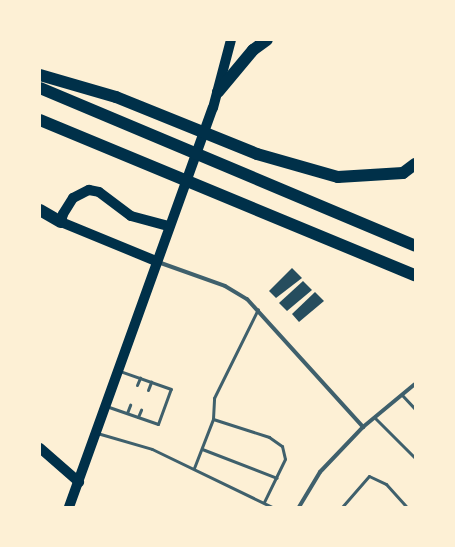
<!DOCTYPE html>
<style>
body{margin:0}
#map{position:relative;width:455px;height:547px;overflow:hidden;background:#fdf0d5;font-family:"Asap Condensed",sans-serif}
div>[style]{position:absolute}
.building>*{inset:0;background:#264d5e}
.service>*{height:3px;margin:-1.5px;padding:0 1.5px;transform-origin:1.5px;border-radius:1.5px;background:#3f606c}
.minor>*{height:4px;margin:-2px;padding:0 2px;transform-origin:2px;border-radius:2px;background:#3f606c}
.primary>*{height:10px;margin:-5px;padding:0 5px;transform-origin:5px;border-radius:5px;background:#003049}
.motorway>*{height:12px;margin:-6px;padding:0 6px;transform-origin:6px;border-radius:6px;background:#003049}
span{translate:-50% -50%;white-space:nowrap;text-align:center;line-height:1.15;-webkit-text-stroke:4px #fdf0d5;paint-order:stroke}
.frame{position:absolute;inset:0;border:41px solid #fdf0d5;pointer-events:none}
</style>
<div id="map">
<div class="building">
<i style="clip-path:polygon(292px 268px,302px 278px,276px 298px,269px 291px)"></i>
<i style="clip-path:polygon(303px 281px,312px 290px,287px 311px,279px 303px)"></i>
<i style="clip-path:polygon(315px 292px,324px 301px,299px 322px,292px 314px)"></i>
</div>
<div class="service">
<i style="left:137px;top:385px;width:8px;rotate:-67deg"></i>
<i style="left:148px;top:390px;width:9px;rotate:-69deg"></i>
<i style="left:402px;top:395px;width:19px;rotate:47deg"></i>
<i style="left:106px;top:406px;width:55px;rotate:19.1deg"></i>
<i style="left:158px;top:424px;width:37px;rotate:-70deg"></i>
<i style="left:171px;top:389px;width:54px;rotate:-160.6deg"></i>
<i style="left:127px;top:413px;width:9px;rotate:-69deg"></i>
<i style="left:138px;top:417px;width:8px;rotate:-67deg"></i>
<i style="left:375px;top:418px;width:57px;rotate:45deg"></i>
<i style="left:213px;top:419px;width:59px;rotate:17.8deg"></i>
<i style="left:269px;top:437px;width:16px;rotate:35deg"></i>
<i style="left:282px;top:446px;width:13px;rotate:77deg"></i>
<i style="left:285px;top:459px;width:48px;rotate:116deg"></i>
<i style="left:97px;top:433px;width:57px;rotate:16.2deg"></i>
<i style="left:152px;top:449px;width:133px;rotate:25.8deg"></i>
<i style="left:202px;top:449px;width:80px;rotate:21.1deg"></i>
<i style="left:194px;top:468px;width:53px;rotate:-68.8deg"></i>
<i style="left:213px;top:419px;width:21px;rotate:-87deg"></i>
<i style="left:214px;top:398px;width:99px;rotate:-63.7deg"></i>
<i style="left:342px;top:507px;width:41px;rotate:-48.9deg"></i>
<i style="left:369px;top:476px;width:19px;rotate:25deg"></i>
<i style="left:386px;top:484px;width:31px;rotate:48deg"></i>
</div>
<div class="minor">
<i style="left:158px;top:262px;width:71px;rotate:19.7deg"></i>
<i style="left:225px;top:286px;width:26px;rotate:31deg"></i>
<i style="left:247px;top:299px;width:173px;rotate:47.8deg"></i>
<i style="left:299px;top:507px;width:41px;rotate:-59deg"></i>
<i style="left:320px;top:472px;width:62px;rotate:-46.3deg"></i>
<i style="left:363px;top:427px;width:67px;rotate:-39.6deg"></i>
</div>
<div class="primary">
<i style="left:156px;top:261px;width:103px;rotate:-157.7deg"></i>
<i style="left:61px;top:222px;width:8px;rotate:-76deg"></i>
<i style="left:63px;top:214px;width:19px;rotate:-58deg"></i>
<i style="left:73px;top:198px;width:18px;rotate:-27deg"></i>
<i style="left:89px;top:190px;width:10px;rotate:11deg"></i>
<i style="left:99px;top:192px;width:40px;rotate:37deg"></i>
<i style="left:131px;top:216px;width:39px;rotate:15deg"></i>
<i style="left:40px;top:448px;width:52px;rotate:41.1deg"></i>
<i style="left:69px;top:507px;width:424px;rotate:-70.2deg"></i>
<i style="left:213px;top:108px;width:70px;rotate:-75.2deg"></i>
</div>
<div class="motorway">
<i style="left:40px;top:75px;width:79px;rotate:16.1deg"></i>
<i style="left:116px;top:97px;width:152px;rotate:22deg"></i>
<i style="left:257px;top:154px;width:84px;rotate:15.9deg"></i>
<i style="left:338px;top:177px;width:65px;rotate:-3.5deg"></i>
<i style="left:403px;top:173px;width:15px;rotate:-37deg"></i>
<i style="left:40px;top:88px;width:407px;rotate:22.8deg"></i>
<i style="left:218px;top:92px;width:55px;rotate:-50.2deg"></i>
<i style="left:253px;top:50px;width:17px;rotate:-36deg"></i>
<i style="left:40px;top:120px;width:406px;rotate:22.5deg"></i>
<i style="left:40px;top:210px;width:24px;rotate:30deg"></i>
</div>
<div class="frame"></div>
</div>
